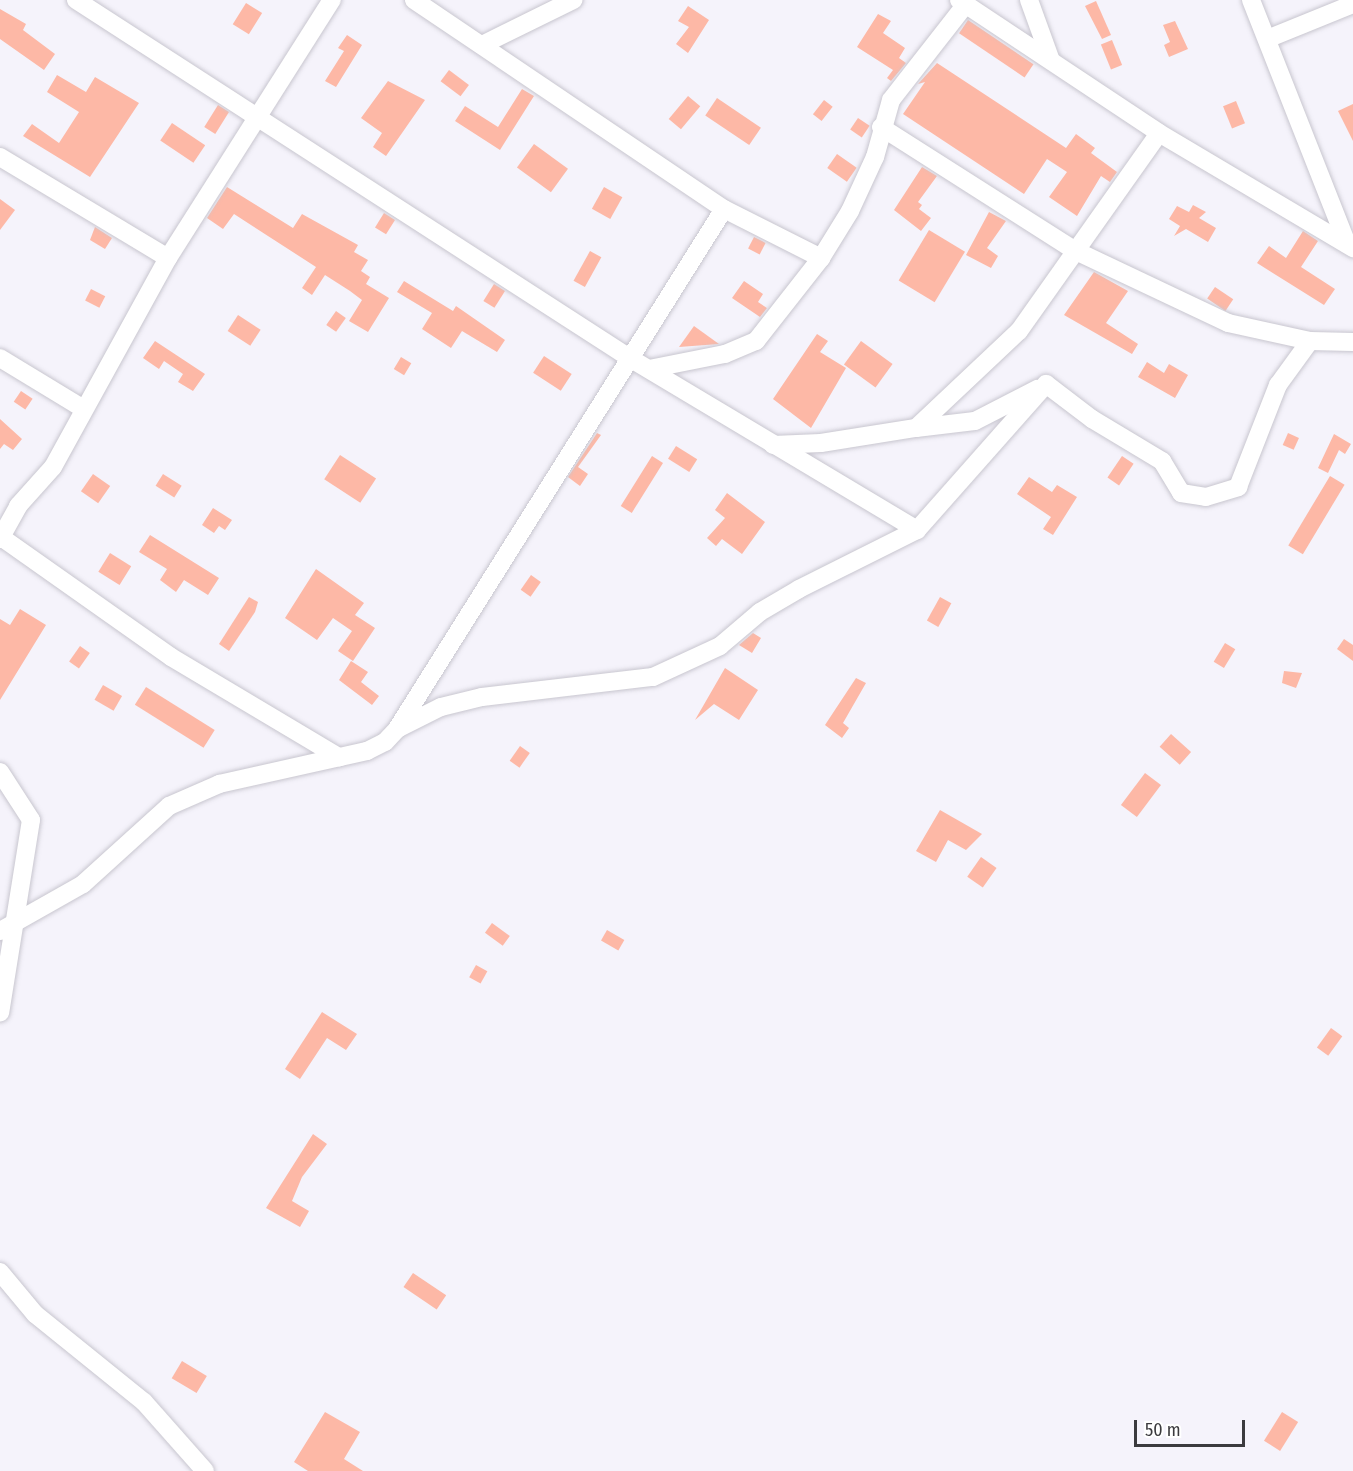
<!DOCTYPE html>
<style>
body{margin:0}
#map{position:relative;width:1353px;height:1471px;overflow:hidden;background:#f5f3fb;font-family:"Fira Sans Condensed",sans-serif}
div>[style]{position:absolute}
.building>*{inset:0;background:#fdb8a6;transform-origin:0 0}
.roads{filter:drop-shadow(0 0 2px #c8c6cf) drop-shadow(0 0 2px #c8c6cf)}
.minor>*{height:18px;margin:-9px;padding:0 9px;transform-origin:9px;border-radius:9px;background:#fff}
span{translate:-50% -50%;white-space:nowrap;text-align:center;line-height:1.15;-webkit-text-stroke:4.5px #fff;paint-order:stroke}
.scale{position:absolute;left:1134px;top:1420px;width:111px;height:27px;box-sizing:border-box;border:3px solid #3b3a3e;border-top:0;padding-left:8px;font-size:18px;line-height:21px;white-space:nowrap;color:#3b3a3e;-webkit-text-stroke:4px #fff;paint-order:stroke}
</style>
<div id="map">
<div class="building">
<i style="clip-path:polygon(1096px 1px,1111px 35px,1102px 39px,1085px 6px)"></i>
<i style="left:246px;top:3px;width:19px;height:25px;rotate:32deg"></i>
<i style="clip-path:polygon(688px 6px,709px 20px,688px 53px,676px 44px,689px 27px,678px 21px)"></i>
<i style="clip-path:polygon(0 9px,26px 24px,23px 30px,55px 54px,44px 70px,0 39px)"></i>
<i style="clip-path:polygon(878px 14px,891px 21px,883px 33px,905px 48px,899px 58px,906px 63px,891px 81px,887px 78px,893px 70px,857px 47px)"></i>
<i style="left:968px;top:20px;width:79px;height:16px;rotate:34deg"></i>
<i style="clip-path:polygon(1175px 21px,1188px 49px,1169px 57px,1164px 45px,1170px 42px,1163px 25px)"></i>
<i style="clip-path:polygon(347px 35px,362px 45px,336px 87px,325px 81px,344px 51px,338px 48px)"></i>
<i style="left:1112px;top:40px;width:27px;height:12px;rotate:68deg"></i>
<i style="clip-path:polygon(937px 63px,1066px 148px,1076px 134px,1095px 148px,1091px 153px,1117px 172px,1110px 182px,1101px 176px,1077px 216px,1049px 197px,1067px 172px,1047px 159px,1024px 194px,903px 114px,925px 82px,918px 84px)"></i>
<i style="left:449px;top:70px;width:25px;height:14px;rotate:37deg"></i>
<i style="clip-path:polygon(57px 75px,86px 92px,95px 77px,139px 103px,90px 177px,23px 136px,32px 124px,59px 143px,79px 112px,47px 92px)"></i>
<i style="clip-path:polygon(388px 81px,425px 100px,386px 156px,373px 147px,382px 133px,361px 118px)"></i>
<i style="clip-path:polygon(522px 89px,534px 96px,500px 150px,455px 121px,465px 106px,498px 127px)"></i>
<i style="left:688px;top:96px;width:16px;height:30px;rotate:40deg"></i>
<i style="left:717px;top:98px;width:53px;height:21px;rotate:34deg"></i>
<i style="left:824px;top:100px;width:11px;height:18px;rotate:38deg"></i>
<i style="left:1236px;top:101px;width:24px;height:14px;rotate:68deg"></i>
<i style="clip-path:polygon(1353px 104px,1353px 141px,1338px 111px)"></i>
<i style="left:218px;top:105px;width:13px;height:26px;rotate:32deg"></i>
<i style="left:858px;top:118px;width:14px;height:14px;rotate:34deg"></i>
<i style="left:172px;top:123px;width:40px;height:21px;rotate:34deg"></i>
<i style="left:534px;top:144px;width:42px;height:29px;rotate:36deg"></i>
<i style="left:837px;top:154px;width:24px;height:17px;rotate:35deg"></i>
<i style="clip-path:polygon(922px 167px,937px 176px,918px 202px,922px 205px,919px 209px,931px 218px,921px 231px,894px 210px)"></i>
<i style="clip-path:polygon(227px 187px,293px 228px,302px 214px,358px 245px,354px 252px,368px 260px,361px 271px,370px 277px,366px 284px,389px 298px,368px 332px,349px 321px,362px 300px,350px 291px,325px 275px,312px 295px,302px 288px,316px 267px,234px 214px,223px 229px,207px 218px)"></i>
<i style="left:604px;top:187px;width:21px;height:25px;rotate:29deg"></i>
<i style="clip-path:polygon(0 199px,15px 210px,0 230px)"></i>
<i style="clip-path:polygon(1193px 205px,1206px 212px,1199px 218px,1216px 228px,1208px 242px,1186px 229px,1174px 236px,1180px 226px,1169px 219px,1177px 206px,1189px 212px)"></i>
<i style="clip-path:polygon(989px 212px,1006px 221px,987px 248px,998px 256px,991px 268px,966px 255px)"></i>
<i style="left:384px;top:213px;width:13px;height:17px;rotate:32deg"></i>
<i style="clip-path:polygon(95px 227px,112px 238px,105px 249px,90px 240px)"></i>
<i style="left:929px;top:230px;width:42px;height:59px;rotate:31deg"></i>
<i style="clip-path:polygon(1303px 231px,1318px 241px,1301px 267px,1335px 289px,1324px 305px,1257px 263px,1269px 246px,1286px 258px)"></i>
<i style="left:754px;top:237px;width:13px;height:13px;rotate:27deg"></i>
<i style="left:590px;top:251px;width:13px;height:34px;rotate:29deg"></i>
<i style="clip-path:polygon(1094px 272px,1128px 291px,1106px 323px,1138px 344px,1132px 354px,1064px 315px)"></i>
<i style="clip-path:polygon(404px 281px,453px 311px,456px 306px,505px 340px,497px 352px,462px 331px,451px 348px,422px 329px,432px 313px,397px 292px)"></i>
<i style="clip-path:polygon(744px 281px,763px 294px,758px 302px,767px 308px,760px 317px,732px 298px)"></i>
<i style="left:494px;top:284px;width:13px;height:20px;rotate:32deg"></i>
<i style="left:1215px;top:287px;width:22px;height:14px;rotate:34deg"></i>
<i style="left:91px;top:289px;width:16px;height:13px;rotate:27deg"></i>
<i style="left:336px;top:311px;width:12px;height:17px;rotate:35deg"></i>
<i style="left:238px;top:315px;width:27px;height:19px;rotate:33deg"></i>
<i style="clip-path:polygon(694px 326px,719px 344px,679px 347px)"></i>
<i style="clip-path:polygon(817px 334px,828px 341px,820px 352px,846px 368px,811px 428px,773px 399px)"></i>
<i style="clip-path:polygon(155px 341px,205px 374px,193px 391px,178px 382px,183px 374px,164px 361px,159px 369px,143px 358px)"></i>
<i style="left:861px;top:341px;width:39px;height:29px;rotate:36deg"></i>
<i style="left:544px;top:356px;width:33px;height:20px;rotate:33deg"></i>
<i style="left:401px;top:357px;width:12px;height:14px;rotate:31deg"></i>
<i style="clip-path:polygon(1147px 362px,1164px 373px,1169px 364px,1188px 375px,1175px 398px,1138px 377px)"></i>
<i style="left:21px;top:391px;width:14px;height:13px;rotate:34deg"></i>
<i style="clip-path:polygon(0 419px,22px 439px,13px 450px,4px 444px,0 449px)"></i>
<i style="clip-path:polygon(597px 433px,601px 435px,578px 467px,588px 474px,580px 486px,568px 477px)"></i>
<i style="left:1288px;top:433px;width:12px;height:13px;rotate:24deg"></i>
<i style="clip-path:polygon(1334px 434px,1351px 444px,1345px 454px,1339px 450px,1328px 473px,1318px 468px)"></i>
<i style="left:676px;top:446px;width:25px;height:15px;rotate:32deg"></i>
<i style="left:340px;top:455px;width:43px;height:29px;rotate:33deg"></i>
<i style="left:652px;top:456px;width:13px;height:59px;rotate:32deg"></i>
<i style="left:1122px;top:456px;width:14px;height:26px;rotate:34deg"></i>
<i style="left:93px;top:474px;width:21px;height:21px;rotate:35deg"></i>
<i style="left:163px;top:474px;width:22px;height:14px;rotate:32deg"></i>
<i style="left:1330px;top:476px;width:17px;height:81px;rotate:31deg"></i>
<i style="clip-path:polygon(1029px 477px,1052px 492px,1057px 485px,1077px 497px,1053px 535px,1043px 529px,1051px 517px,1017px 494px)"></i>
<i style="clip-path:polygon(727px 493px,765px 522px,742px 554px,722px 539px,716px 546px,707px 538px,725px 518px,715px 510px)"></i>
<i style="clip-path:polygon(213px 508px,232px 520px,225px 530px,219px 526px,214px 533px,202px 525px)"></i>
<i style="clip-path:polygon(150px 535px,219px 578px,208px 595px,184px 580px,176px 592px,160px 580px,167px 569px,139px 552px)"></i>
<i style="left:110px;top:553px;width:25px;height:22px;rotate:32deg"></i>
<i style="clip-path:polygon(316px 569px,364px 603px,355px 615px,375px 628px,353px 661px,338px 651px,352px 631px,333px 618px,317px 640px,285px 618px)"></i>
<i style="left:531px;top:575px;width:12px;height:18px;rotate:35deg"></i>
<i style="clip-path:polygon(249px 597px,258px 602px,255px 612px,229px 651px,219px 644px)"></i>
<i style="left:940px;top:597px;width:13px;height:27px;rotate:29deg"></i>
<i style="clip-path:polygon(20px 609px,46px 625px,0 700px,0 619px,10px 625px)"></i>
<i style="clip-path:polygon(753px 633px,761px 638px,752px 653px,739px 645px)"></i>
<i style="clip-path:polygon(1344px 639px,1353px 645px,1353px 661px,1337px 649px)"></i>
<i style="left:1225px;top:643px;width:12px;height:22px;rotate:31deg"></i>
<i style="left:80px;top:646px;width:12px;height:19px;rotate:35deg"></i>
<i style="clip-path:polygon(351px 661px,368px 672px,361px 682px,379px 696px,372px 705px,339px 680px)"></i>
<i style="clip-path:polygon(725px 668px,758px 690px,739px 720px,714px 704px,695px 720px)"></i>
<i style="clip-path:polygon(1284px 671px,1302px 673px,1296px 688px,1282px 683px)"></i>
<i style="clip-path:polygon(856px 678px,866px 683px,843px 723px,849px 728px,842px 738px,825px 725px)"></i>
<i style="left:103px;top:685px;width:22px;height:17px;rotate:30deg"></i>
<i style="left:146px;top:687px;width:81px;height:21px;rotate:32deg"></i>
<i style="left:1171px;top:734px;width:27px;height:17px;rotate:42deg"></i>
<i style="left:520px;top:746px;width:12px;height:18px;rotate:35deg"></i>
<i style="left:1145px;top:773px;width:20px;height:40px;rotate:37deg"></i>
<i style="clip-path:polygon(940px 810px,982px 834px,966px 850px,948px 840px,936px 862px,916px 851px)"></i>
<i style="left:981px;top:857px;width:19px;height:24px;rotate:35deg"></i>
<i style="left:492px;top:923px;width:22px;height:12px;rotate:36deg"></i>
<i style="left:607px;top:930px;width:20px;height:12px;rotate:30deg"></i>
<i style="left:476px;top:965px;width:13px;height:14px;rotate:29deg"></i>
<i style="clip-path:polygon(322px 1012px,357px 1034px,346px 1050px,327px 1038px,300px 1079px,285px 1069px)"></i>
<i style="left:1331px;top:1028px;width:14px;height:24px;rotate:36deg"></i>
<i style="clip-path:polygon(313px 1134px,327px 1144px,302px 1177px,292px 1201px,309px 1211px,300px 1227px,266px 1208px)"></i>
<i style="left:413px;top:1273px;width:40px;height:17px;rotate:34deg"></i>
<i style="left:182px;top:1361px;width:29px;height:20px;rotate:31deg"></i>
<i style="clip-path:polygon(325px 1412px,360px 1432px,344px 1459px,363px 1471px,308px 1471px,294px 1462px)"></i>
<i style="left:1282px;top:1412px;width:19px;height:34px;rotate:32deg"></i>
</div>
<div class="roads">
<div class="minor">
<i style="left:76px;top:0;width:657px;rotate:32.89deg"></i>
<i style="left:628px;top:357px;width:337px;rotate:30.9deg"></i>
<i style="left:414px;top:0;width:374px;rotate:34deg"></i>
<i style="left:724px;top:209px;width:109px;rotate:26.8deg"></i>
<i style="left:959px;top:0;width:240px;rotate:33.6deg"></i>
<i style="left:1159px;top:133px;width:226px;rotate:30.7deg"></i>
<i style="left:1029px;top:0;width:62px;rotate:70.1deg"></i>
<i style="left:1251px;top:0;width:262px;rotate:68.5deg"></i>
<i style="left:1267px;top:39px;width:93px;rotate:-22.1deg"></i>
<i style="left:482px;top:45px;width:102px;rotate:-26.3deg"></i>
<i style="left:881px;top:127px;width:231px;rotate:32.5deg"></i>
<i style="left:1076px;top:251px;width:168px;rotate:25.3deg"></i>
<i style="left:1228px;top:323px;width:84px;rotate:12.4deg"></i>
<i style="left:1310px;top:341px;width:43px;rotate:1.3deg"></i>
<i style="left:0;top:157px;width:196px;rotate:31deg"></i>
<i style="left:0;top:358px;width:98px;rotate:31.3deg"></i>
<i style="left:649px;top:369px;width:77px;rotate:-11.2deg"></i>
<i style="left:725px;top:354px;width:34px;rotate:-23deg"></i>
<i style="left:756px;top:341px;width:105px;rotate:-51.9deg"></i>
<i style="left:821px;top:258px;width:55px;rotate:-58.3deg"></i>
<i style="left:850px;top:211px;width:60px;rotate:-65.2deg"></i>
<i style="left:875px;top:157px;width:59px;rotate:-74.3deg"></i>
<i style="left:891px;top:100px;width:122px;rotate:-52deg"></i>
<i style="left:1046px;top:384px;width:58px;rotate:37.3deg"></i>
<i style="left:1092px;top:419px;width:82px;rotate:31deg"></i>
<i style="left:1162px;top:461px;width:37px;rotate:59deg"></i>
<i style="left:1181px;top:493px;width:25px;rotate:9deg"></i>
<i style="left:1206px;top:497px;width:34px;rotate:-17deg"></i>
<i style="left:1238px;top:487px;width:110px;rotate:-68.6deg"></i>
<i style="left:1278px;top:385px;width:54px;rotate:-54deg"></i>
<i style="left:916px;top:428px;width:59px;rotate:-6.8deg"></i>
<i style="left:975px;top:421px;width:70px;rotate:-27.3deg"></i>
<i style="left:773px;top:445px;width:48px;rotate:-2.4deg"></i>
<i style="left:821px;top:443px;width:96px;rotate:-9deg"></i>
<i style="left:916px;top:428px;width:141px;rotate:-43.3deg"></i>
<i style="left:1019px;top:331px;width:242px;rotate:-54.7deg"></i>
<i style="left:1px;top:537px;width:208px;rotate:35.2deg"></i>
<i style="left:171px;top:657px;width:196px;rotate:30.8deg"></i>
<i style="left:0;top:539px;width:38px;rotate:-61deg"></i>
<i style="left:18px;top:506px;width:52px;rotate:-48.1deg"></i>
<i style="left:53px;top:467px;width:239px;rotate:-61.2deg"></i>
<i style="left:168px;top:258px;width:306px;rotate:-57.6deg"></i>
<i style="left:397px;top:729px;width:49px;rotate:-26.6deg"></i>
<i style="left:441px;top:707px;width:42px;rotate:-13.7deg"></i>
<i style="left:482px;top:697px;width:172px;rotate:-6.7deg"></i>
<i style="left:653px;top:677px;width:74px;rotate:-24.8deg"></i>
<i style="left:720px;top:646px;width:52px;rotate:-40.4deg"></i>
<i style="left:760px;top:612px;width:45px;rotate:-30.5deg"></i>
<i style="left:799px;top:589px;width:132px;rotate:-26.6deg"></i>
<i style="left:917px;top:530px;width:195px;rotate:-48.5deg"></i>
<i style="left:0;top:772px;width:57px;rotate:57.1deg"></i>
<i style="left:31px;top:820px;width:195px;rotate:99.1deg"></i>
<i style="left:0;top:931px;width:95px;rotate:-29.5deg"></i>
<i style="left:83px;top:884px;width:116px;rotate:-42.2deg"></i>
<i style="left:169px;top:806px;width:55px;rotate:-23.7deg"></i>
<i style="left:219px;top:784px;width:152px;rotate:-12.6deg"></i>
<i style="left:367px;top:751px;width:20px;rotate:-27deg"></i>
<i style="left:385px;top:742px;width:18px;rotate:-47deg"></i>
<i style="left:397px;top:729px;width:614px;rotate:-57.84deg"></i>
<i style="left:0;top:1272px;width:55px;rotate:50.2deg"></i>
<i style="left:35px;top:1314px;width:140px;rotate:38.9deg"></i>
<i style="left:144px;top:1402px;width:92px;rotate:48.5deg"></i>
</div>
</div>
<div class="scale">50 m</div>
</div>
